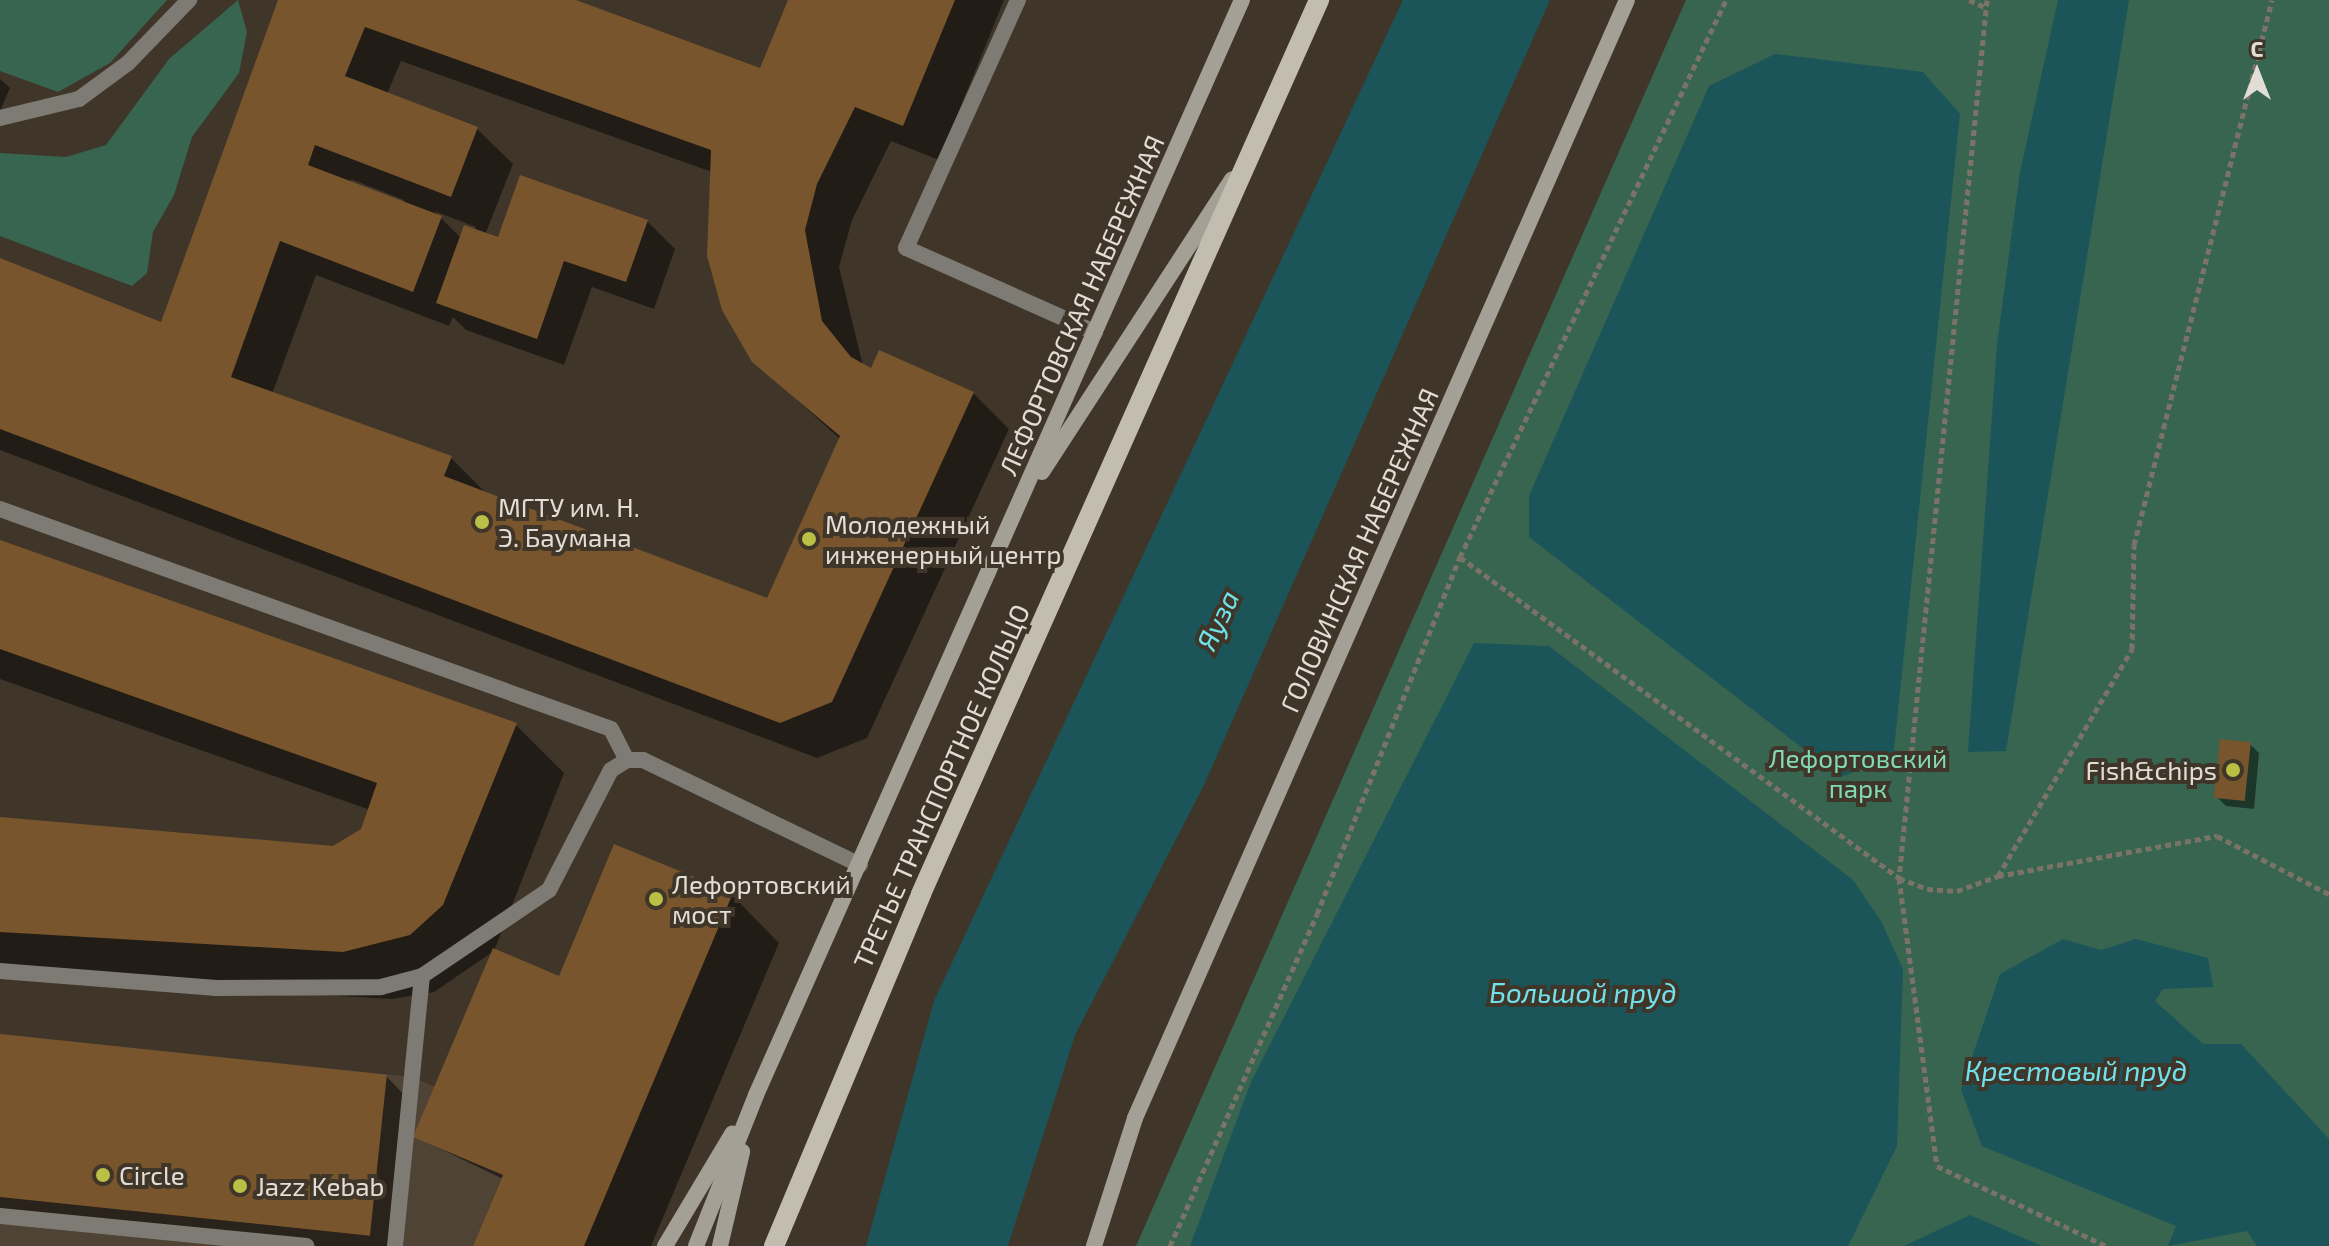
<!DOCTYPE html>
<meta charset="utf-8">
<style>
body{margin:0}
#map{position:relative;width:2329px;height:1246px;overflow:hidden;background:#3f3629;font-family:"Exo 2",sans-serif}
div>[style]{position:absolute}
.commercial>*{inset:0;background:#4e4334}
.green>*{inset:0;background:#376550}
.water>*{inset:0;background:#1b5559}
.shadow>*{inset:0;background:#0007}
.building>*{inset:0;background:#78552c;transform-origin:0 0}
.path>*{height:5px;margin-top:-2.5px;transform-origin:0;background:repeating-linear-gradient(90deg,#7b7368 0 6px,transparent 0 10px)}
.lane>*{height:16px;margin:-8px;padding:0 8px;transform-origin:8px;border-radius:8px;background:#7d7b74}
.street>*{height:16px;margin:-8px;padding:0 8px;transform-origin:8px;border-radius:8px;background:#7d7b74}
.secondary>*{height:16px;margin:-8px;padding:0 8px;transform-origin:8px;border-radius:8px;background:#a4a095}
.primary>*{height:20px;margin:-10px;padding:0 10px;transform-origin:10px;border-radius:10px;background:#c2bdae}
.dots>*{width:22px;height:22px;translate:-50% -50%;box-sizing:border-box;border:4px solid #3f3629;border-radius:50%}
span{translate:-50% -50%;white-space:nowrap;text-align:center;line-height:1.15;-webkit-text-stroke:8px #3f3629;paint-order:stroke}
.street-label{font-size:26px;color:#e2ddd5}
.poi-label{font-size:26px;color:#e2ddd5}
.left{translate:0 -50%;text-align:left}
.right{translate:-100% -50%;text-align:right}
.park-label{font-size:26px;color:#82dab2}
.water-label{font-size:28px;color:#71e2eb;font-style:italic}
.north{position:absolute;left:2217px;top:32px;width:80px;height:80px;-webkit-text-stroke:6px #3f3629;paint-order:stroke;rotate:0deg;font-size:22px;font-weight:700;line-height:32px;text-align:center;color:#e2ddd5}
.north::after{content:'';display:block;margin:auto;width:28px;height:36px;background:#e2ddd5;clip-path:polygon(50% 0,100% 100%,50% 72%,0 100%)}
</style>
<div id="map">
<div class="commercial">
<i style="clip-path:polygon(0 1034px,412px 1077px,524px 1124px,473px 1246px,0 1246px)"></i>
</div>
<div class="green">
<i style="clip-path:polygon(0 0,167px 0,110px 63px,58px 92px,0 71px)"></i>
<i style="clip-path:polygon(238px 0,247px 32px,239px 73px,192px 137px,174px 195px,153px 232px,147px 273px,132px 286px,0 236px,0 153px,66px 157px,106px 145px,169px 59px)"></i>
<i style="clip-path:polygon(1686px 0,2329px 0,2329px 1246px,1136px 1246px)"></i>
</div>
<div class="water">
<i style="clip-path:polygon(1403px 0,1550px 0,1204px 785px,1075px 1035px,1008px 1246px,866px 1246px,934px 1001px)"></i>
<i style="clip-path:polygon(2058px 0,2129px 0,2006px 751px,1968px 752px,1997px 345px,2020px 172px)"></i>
<i style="clip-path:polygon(1775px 54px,1923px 72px,1960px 114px,1893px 759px,1840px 777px,1529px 537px,1529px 496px,1709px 86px)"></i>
<i style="clip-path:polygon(1474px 643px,1549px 646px,1853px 880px,1881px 921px,1903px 969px,1897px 1146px,1848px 1246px,1190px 1246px,1251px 1082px)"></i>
<i style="clip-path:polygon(2063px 939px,2101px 950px,2136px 939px,2208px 958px,2213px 987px,2163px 989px,2155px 1001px,2203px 1044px,2241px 1044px,2329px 1139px,2329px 1246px,2257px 1246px,2247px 1231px,2168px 1246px,2176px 1226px,1982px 1146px,1961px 1090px,2000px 974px)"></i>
<i style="clip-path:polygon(1970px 1215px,2042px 1246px,1904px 1246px)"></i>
</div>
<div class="shadow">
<i style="clip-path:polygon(evenodd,280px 0,570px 0,762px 70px,790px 0,1004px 0,939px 160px,891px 141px,852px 220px,839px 267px,863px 366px,973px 393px,1009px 429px,867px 738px,817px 758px,0 450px,0 260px,162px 325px,280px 0,401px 61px,712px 172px,754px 361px,840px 439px,768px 601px,486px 493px,451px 458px,272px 394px,316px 275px,449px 326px,453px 317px,466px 330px,564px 365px,592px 287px,654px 309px,675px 249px,647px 221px,499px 240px,485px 235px,513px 164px,477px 129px,387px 94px,401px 61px,280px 0,351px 179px,404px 200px,403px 204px,350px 183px,351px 179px,280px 0,434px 211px,476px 227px,474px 231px,461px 238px,434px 211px)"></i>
<i style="clip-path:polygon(0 79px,10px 88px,0 111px)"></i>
<i style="clip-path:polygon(0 542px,516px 725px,564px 773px,494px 951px,434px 992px,392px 999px,0 977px,0 819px,333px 848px,362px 831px,370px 810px,0 679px)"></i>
<i style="clip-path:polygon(2250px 744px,2259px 753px,2254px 809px,2226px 806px,2217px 797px)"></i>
<i style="clip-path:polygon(732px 895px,779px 943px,651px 1246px,475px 1246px,503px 1179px,416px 1137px,567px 982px)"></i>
<i style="clip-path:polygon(0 1036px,386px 1076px,413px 1104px,399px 1246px,255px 1246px,0 1219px)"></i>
</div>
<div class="building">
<i style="clip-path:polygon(evenodd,278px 0,576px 0,760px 68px,788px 0,955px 0,903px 126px,855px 107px,817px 184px,805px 230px,822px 321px,851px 357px,871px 368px,879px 350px,974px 392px,832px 702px,780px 723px,0 429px,0 258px,161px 322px,278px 0,365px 27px,711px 150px,707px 256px,722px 310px,752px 362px,840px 436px,767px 598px,444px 476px,452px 456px,231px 377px,280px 241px,413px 292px,442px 216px,308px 165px,315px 145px,451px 197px,478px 127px,345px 76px,365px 27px)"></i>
<i style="clip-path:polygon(520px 175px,648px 220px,626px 282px,564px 261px,537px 339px,436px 303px,464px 225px,498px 237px)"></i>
<i style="clip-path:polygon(0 540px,517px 723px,443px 905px,410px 935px,343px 952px,0 932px,0 817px,333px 846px,361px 829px,377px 783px,0 649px)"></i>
<i style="left:2220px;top:739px;width:31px;height:59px;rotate:6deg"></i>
<i style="clip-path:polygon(614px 844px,733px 893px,584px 1246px,473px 1246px,503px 1175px,413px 1137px,493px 948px,559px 976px)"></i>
<i style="left:0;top:1034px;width:389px;height:162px;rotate:6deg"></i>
</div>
<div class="path">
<i style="left:1969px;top:0;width:17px;rotate:24deg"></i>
<i style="left:1987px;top:0;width:882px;rotate:95.72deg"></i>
<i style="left:1899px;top:878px;width:290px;rotate:82.5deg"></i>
<i style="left:1937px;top:1166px;width:187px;rotate:25.3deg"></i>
<i style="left:1460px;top:557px;width:544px;rotate:36.17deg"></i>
<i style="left:1899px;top:878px;width:30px;rotate:21deg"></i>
<i style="left:1927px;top:889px;width:30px;rotate:4deg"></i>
<i style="left:1957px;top:891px;width:44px;rotate:-20.1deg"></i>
<i style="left:1998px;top:876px;width:223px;rotate:-10.4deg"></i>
<i style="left:2217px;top:836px;width:126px;rotate:27.4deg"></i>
<i style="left:1998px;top:876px;width:264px;rotate:-59.4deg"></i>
<i style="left:2132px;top:649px;width:104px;rotate:-88.9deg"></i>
<i style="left:2134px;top:545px;width:562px;rotate:-75.79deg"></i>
<i style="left:1170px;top:1246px;width:363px;rotate:-66.1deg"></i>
<i style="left:1317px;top:914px;width:385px;rotate:-68.2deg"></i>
<i style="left:1460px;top:557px;width:617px;rotate:-64.47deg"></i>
</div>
<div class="lane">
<i style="left:1018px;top:0;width:272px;rotate:114.3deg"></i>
<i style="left:906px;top:248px;width:207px;rotate:24deg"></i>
<i style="left:0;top:118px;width:81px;rotate:-13.5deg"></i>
<i style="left:79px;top:99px;width:61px;rotate:-36.3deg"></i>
<i style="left:128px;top:63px;width:88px;rotate:-45.9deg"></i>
<i style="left:0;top:509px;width:649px;rotate:19.8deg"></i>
<i style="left:611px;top:729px;width:35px;rotate:63deg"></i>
<i style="left:0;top:1216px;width:308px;rotate:5.6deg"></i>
<i style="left:395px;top:1246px;width:271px;rotate:-84.3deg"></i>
</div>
<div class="street">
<i style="left:0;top:971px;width:217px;rotate:4.5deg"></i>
<i style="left:216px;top:988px;width:165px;rotate:-0.3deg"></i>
<i style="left:381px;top:987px;width:42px;rotate:-15deg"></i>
<i style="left:422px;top:976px;width:153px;rotate:-34.1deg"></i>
<i style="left:549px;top:890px;width:135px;rotate:-62.7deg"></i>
<i style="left:611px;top:770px;width:19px;rotate:-32deg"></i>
<i style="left:627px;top:760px;width:16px"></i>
<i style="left:643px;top:760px;width:241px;rotate:25.8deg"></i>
</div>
<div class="secondary">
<i style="left:1042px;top:472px;width:349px;rotate:-57deg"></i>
<i style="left:665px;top:1246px;width:131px;rotate:-59.1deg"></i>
<i style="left:696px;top:1246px;width:162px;rotate:-68.3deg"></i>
<i style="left:756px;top:1095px;width:1198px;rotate:-66.07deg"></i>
<i style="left:720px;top:1246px;width:97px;rotate:-76.8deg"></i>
<i style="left:1094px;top:1246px;width:134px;rotate:-72.2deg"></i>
<i style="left:1135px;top:1118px;width:1221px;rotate:-66.25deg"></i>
</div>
<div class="primary">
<i style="left:774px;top:1246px;width:381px;rotate:-67.3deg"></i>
<i style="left:921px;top:894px;width:979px;rotate:-66deg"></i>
</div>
<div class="dots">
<i style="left:482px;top:522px;background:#bac045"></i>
<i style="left:809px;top:539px;background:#bac045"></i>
<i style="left:2233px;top:770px;background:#bac045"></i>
<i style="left:656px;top:899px;background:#bac045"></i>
<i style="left:103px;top:1175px;background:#bac045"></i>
<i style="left:240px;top:1186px;background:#bac045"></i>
</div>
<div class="street-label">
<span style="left:1081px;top:305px;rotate:-66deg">ЛЕФОРТОВСКАЯ НАБЕРЕЖНАЯ</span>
<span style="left:1359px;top:550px;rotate:-66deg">ГОЛОВИНСКАЯ НАБЕРЕЖНАЯ</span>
<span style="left:941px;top:786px;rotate:-66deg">ТРЕТЬЕ ТРАНСПОРТНОЕ КОЛЬЦО</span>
</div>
<div class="poi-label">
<span class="left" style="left:498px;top:522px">МГТУ им. Н.<br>Э. Баумана</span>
<span class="left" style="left:825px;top:539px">Молодежный<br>инженерный центр</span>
<span class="right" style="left:2217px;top:770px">Fish&amp;chips</span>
<span class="left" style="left:672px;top:899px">Лефортовский<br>мост</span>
<span class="left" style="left:119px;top:1175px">Circle</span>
<span class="left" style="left:256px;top:1186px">Jazz Kebab</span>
</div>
<div class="park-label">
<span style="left:1858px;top:773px">Лефортовский<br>парк</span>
</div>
<div class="water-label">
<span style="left:1217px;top:620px;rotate:-65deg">Яуза</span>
<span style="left:1583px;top:992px">Большой пруд</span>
<span style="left:2076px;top:1070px">Крестовый пруд</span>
</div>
<div class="north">С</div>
</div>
